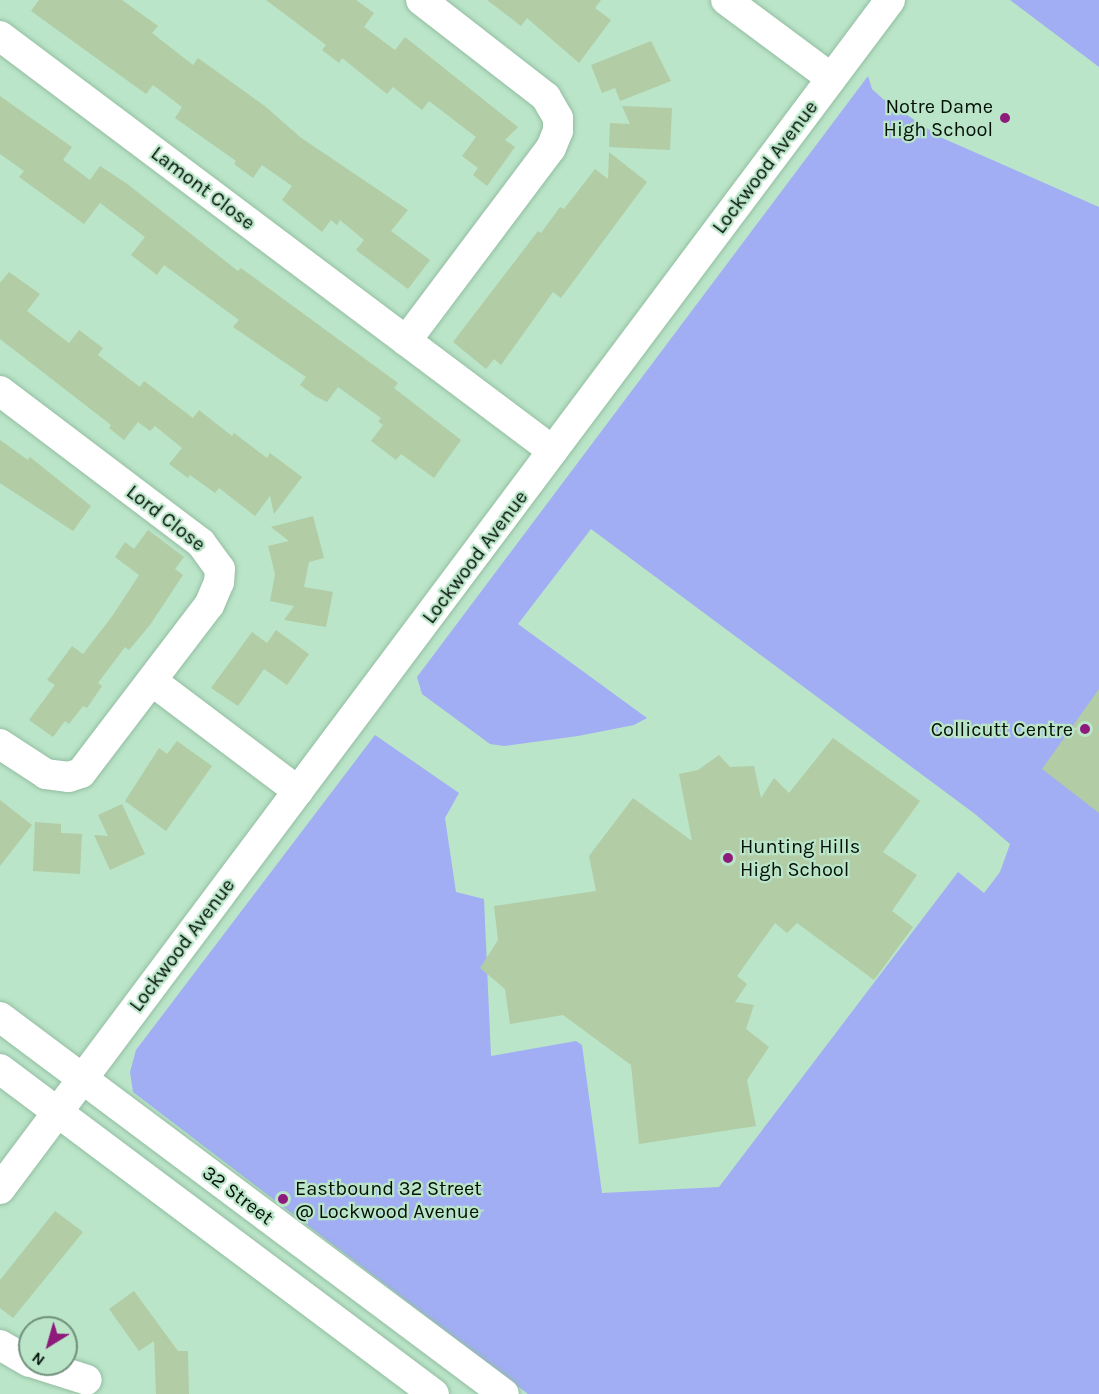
<!DOCTYPE html>
<style>
body{margin:0}
#map{position:relative;width:1099px;height:1394px;overflow:hidden;background:#bae5c8;font-family:Karla,sans-serif}
div>[style]{position:absolute}
.green>*{inset:0;background:#a1aef4}
.building>*{inset:0;background:#b2cca5}
.roads{filter:drop-shadow(0 0 2px #94bda2) drop-shadow(0 0 2px #94bda2)}
.minor>*{height:30px;margin:-15px;padding:0 15px;transform-origin:15px;border-radius:15px;background:#fff}
.dots>*{width:16px;height:16px;translate:-50% -50%;box-sizing:border-box;border:3px solid #bae5c8;border-radius:50%}
span{translate:-50% -50%;white-space:nowrap;text-align:center;line-height:1.15;-webkit-text-stroke:4.5px #bae5c8;paint-order:stroke}
.poi-label{font-size:20px;color:#031007}
.right{translate:-100% -50%;text-align:right}
.left{translate:0 -50%;text-align:left}
.street-label{font-size:20px;color:#031007}
.north{position:absolute;left:18px;top:1316px;width:60px;height:60px;box-sizing:border-box;background:#bae5c8;border:2px solid #71907b;border-radius:50%;rotate:217deg;font-size:16px;font-weight:700;line-height:24px;text-align:center;color:#031007}
.north::after{content:'';display:block;margin:auto;width:21px;height:27px;background:#8e1b7c;clip-path:polygon(50% 0,100% 100%,50% 72%,0 100%)}
</style>
<div id="map">
<div class="green">
<i style="clip-path:polygon(1010px 0,1099px 0,1099px 67px)"></i>
<i style="clip-path:polygon(868px 76px,872px 89px,883px 99px,940px 137px,1099px 207px,1099px 1394px,528px 1394px,133px 1092px,130px 1072px,136px 1050px,375px 735px,459px 793px,445px 818px,456px 892px,484px 899px,491px 1056px,576px 1041px,582px 1045px,602px 1193px,719px 1187px,958px 872px,984px 893px,1000px 872px,1010px 844px,975px 814px,591px 529px,518px 624px,647px 718px,634px 725px,578px 736px,504px 746px,490px 744px,422px 694px,417px 677px)"></i>
</div>
<div class="building">
<i style="clip-path:polygon(39px 0,122px 0,158px 26px,152px 33px,193px 65px,198px 58px,266px 107px,300px 137px,408px 210px,391px 231px,430px 260px,408px 289px,356px 250px,364px 240px,340px 220px,337px 225px,331px 220px,322px 232px,282px 200px,292px 186px,262px 165px,253px 178px,234px 164px,236px 161px,175px 118px,182px 107px,153px 85px,146px 94px,31px 11px)"></i>
<i style="clip-path:polygon(266px 0,356px 0,374px 13px,364px 27px,395px 50px,405px 37px,518px 127px,505px 140px,515px 147px,487px 186px,473px 175px,478px 168px,462px 156px,476px 137px,429px 101px,422px 110px,393px 87px,387px 94px,342px 58px,339px 63px,322px 50px,326px 45px)"></i>
<i style="clip-path:polygon(487px 0,601px 0,595px 8px,611px 20px,579px 63px,527px 18px,521px 26px)"></i>
<i style="clip-path:polygon(651px 41px,671px 81px,620px 101px,615px 88px,602px 93px,591px 65px)"></i>
<i style="clip-path:polygon(0 96px,72px 147px,63px 160px,90px 180px,100px 166px,126px 183px,238px 271px,241px 268px,398px 383px,394px 388px,461px 440px,434px 478px,401px 454px,396px 460px,371px 441px,383px 425px,378px 421px,381px 418px,338px 387px,327px 402px,315px 396px,300px 385px,306px 377px,233px 327px,239px 320px,164px 265px,157px 275px,131px 255px,145px 237px,100px 203px,84px 224px,19px 177px,24px 171px,0 154px)"></i>
<i style="clip-path:polygon(622px 106px,672px 108px,670px 150px,609px 147px,610px 123px,630px 124px)"></i>
<i style="clip-path:polygon(609px 152px,647px 182px,561px 298px,553px 292px,501px 365px,494px 359px,486px 369px,453px 342px,538px 231px,541px 233px,560px 207px,564px 209px,595px 169px,608px 179px)"></i>
<i style="clip-path:polygon(9px 272px,40px 294px,27px 311px,69px 343px,79px 330px,103px 348px,98px 355px,140px 387px,144px 381px,193px 418px,199px 410px,232px 436px,234px 433px,267px 458px,270px 453px,302px 477px,274px 514px,270px 496px,255px 516px,219px 488px,215px 493px,190px 475px,188px 478px,169px 464px,182px 448px,155px 426px,150px 431px,138px 422px,124px 440px,109px 428px,111px 425px,0 339px,0 283px)"></i>
<i style="clip-path:polygon(0 440px,28px 460px,30px 457px,91px 506px,73px 531px,0 483px)"></i>
<i style="clip-path:polygon(313px 516px,324px 558px,309px 562px,304px 587px,333px 592px,326px 627px,284px 620px,294px 606px,270px 601px,275px 574px,268px 546px,289px 541px,271px 527px)"></i>
<i style="clip-path:polygon(148px 530px,184px 557px,175px 569px,183px 575px,150px 625px,129px 650px,125px 647px,98px 683px,102px 686px,87px 708px,83px 706px,69px 724px,65px 721px,53px 737px,29px 720px,55px 685px,47px 680px,72px 646px,83px 654px,113px 615px,139px 575px,115px 557px,125px 542px,134px 549px)"></i>
<i style="clip-path:polygon(276px 630px,309px 654px,287px 685px,264px 669px,238px 706px,211px 688px,252px 632px,267px 643px)"></i>
<i style="clip-path:polygon(1099px 689px,1099px 813px,1042px 769px)"></i>
<i style="clip-path:polygon(833px 738px,920px 801px,883px 852px,917px 875px,892px 911px,913px 927px,874px 980px,797px 923px,787px 933px,775px 923px,737px 976px,747px 984px,735px 1002px,754px 1005px,746px 1029px,769px 1047px,747px 1080px,756px 1126px,639px 1144px,631px 1065px,563px 1015px,510px 1024px,505px 989px,480px 968px,498px 940px,494px 906px,596px 891px,589px 856px,633px 798px,692px 841px,679px 774px,698px 770px,719px 755px,730px 767px,754px 766px,761px 798px,774px 778px,789px 793px)"></i>
<i style="clip-path:polygon(177px 741px,212px 766px,166px 831px,125px 801px,159px 748px,167px 754px)"></i>
<i style="clip-path:polygon(0 800px,32px 825px,0 866px)"></i>
<i style="clip-path:polygon(122px 804px,145px 854px,110px 870px,94px 835px,108px 836px,98px 815px)"></i>
<i style="clip-path:polygon(35px 822px,61px 824px,61px 833px,82px 834px,80px 874px,33px 871px)"></i>
<i style="clip-path:polygon(55px 1211px,83px 1232px,13px 1318px,0 1308px,0 1280px)"></i>
<i style="clip-path:polygon(134px 1291px,178px 1351px,188px 1351px,189px 1394px,156px 1394px,154px 1341px,139px 1351px,109px 1309px)"></i>
</div>
<div class="roads">
<div class="minor">
<i style="left:726px;top:0;width:131px;rotate:36.6deg"></i>
<i style="left:0;top:36px;width:691px;rotate:36.89deg"></i>
<i style="left:406px;top:341px;width:241px;rotate:-53.1deg"></i>
<i style="left:551px;top:148px;width:18px;rotate:-68deg"></i>
<i style="left:558px;top:131px;width:13px;rotate:-90deg"></i>
<i style="left:558px;top:118px;width:24px;rotate:-120deg"></i>
<i style="left:546px;top:97px;width:158px;rotate:-142.2deg"></i>
<i style="left:0;top:391px;width:252px;rotate:37.1deg"></i>
<i style="left:201px;top:543px;width:32px;rotate:54deg"></i>
<i style="left:220px;top:569px;width:13px;rotate:94deg"></i>
<i style="left:219px;top:582px;width:25px;rotate:113deg"></i>
<i style="left:209px;top:605px;width:211px;rotate:127.3deg"></i>
<i style="left:81px;top:773px;width:13px;rotate:162deg"></i>
<i style="left:69px;top:777px;width:23px;rotate:-173deg"></i>
<i style="left:46px;top:774px;width:55px;rotate:-146.9deg"></i>
<i style="left:152px;top:681px;width:183px;rotate:37deg"></i>
<i style="left:0;top:1017px;width:629px;rotate:36.8deg"></i>
<i style="left:0;top:1069px;width:542px;rotate:36.83deg"></i>
<i style="left:0;top:1189px;width:1485px;rotate:-53.18deg"></i>
<i style="left:0;top:1345px;width:34px;rotate:30deg"></i>
<i style="left:37px;top:1364px;width:52px;rotate:17.7deg"></i>
</div>
</div>
<div class="dots">
<i style="left:1005px;top:118px;background:#8e1b7c"></i>
<i style="left:1085px;top:729px;background:#8e1b7c"></i>
<i style="left:728px;top:858px;background:#8e1b7c"></i>
<i style="left:283px;top:1199px;background:#8e1b7c"></i>
</div>
<div class="poi-label">
<span class="right" style="left:993px;top:118px">Notre Dame<br>High School</span>
<span class="right" style="left:1073px;top:729px">Collicutt Centre</span>
<span class="left" style="left:740px;top:858px">Hunting Hills<br>High School</span>
<span class="left" style="left:295px;top:1200px">Eastbound 32 Street<br>@ Lockwood Avenue</span>
</div>
<div class="street-label">
<span style="left:765px;top:167px;rotate:-53deg">Lockwood Avenue</span>
<span style="left:203px;top:188px;rotate:37deg">Lamont Close</span>
<span style="left:166px;top:518px;rotate:38deg">Lord Close</span>
<span style="left:475px;top:557px;rotate:-53deg">Lockwood Avenue</span>
<span style="left:182px;top:945px;rotate:-53deg">Lockwood Avenue</span>
<span style="left:238px;top:1195px;rotate:37deg">32 Street</span>
</div>
<div class="north">N</div>
</div>
